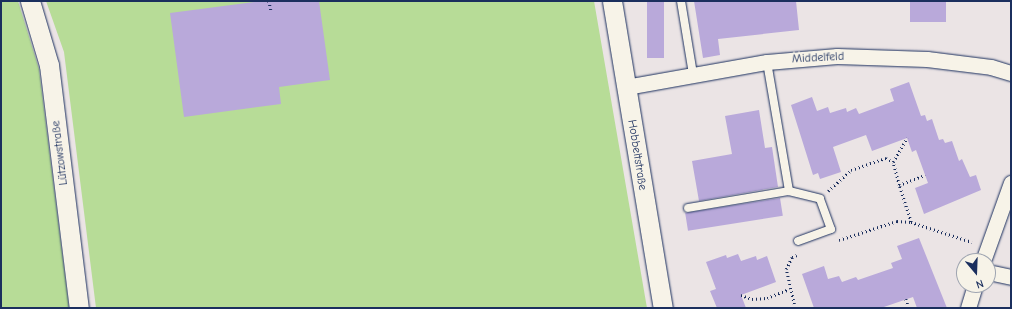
<!DOCTYPE html>
<meta charset="utf-8">
<style>
body{margin:0}
#map{position:relative;width:1012px;height:309px;overflow:hidden;background:#ebe4e5;font-family:"Comic Neue",sans-serif}
div>[style]{position:absolute}
.green>*{inset:0;background:#b7dc97}
.building>*{inset:0;background:#b9a9da;transform-origin:0 0}
.path>*{height:2.5px;margin-top:-1.25px;transform-origin:0;background:repeating-linear-gradient(90deg,#1b2f5e 0 1px,transparent 0 4px)}
.roads{filter:drop-shadow(0 0 1px #1b2f5e) drop-shadow(0 0 1px #1b2f5e)}
.service>*{height:8px;margin:-4px;padding:0 4px;transform-origin:4px;border-radius:4px;background:#f7f3e8}
.minor>*{height:15px;margin:-7.5px;padding:0 7.5px;transform-origin:7.5px;border-radius:7.5px;background:#f7f3e8}
.tertiary>*{height:19px;margin:-9.5px;padding:0 9.5px;transform-origin:9.5px;border-radius:9.5px;background:#f7f3e8}
span{translate:-50% -50%;white-space:nowrap;text-align:center;line-height:1.15;-webkit-text-stroke:3px #f7f3e8;paint-order:stroke}
.street-label{font-size:12px;color:#1b2f5e}
.frame{position:absolute;inset:0;border:2px solid #1b2f5e;pointer-events:none}
.north{position:absolute;left:956px;top:253px;width:40px;height:40px;box-sizing:border-box;background:#f7f3e8;border:1px solid #9fa5b1;border-radius:50%;rotate:161deg;font-size:11px;font-weight:700;line-height:16px;text-align:center;color:#1b2f5e}
.north::after{content:'';display:block;margin:auto;width:14px;height:18px;background:#1b2f5e;clip-path:polygon(50% 0,100% 100%,50% 72%,0 100%)}
</style>
<div id="map">
<div class="green">
<i style="clip-path:polygon(1px 1px,18px 1px,39px 69px,69px 308px,1px 308px)"></i>
<i style="clip-path:polygon(46px 1px,594px 1px,647px 308px,96px 308px,64px 52px)"></i>
</div>
<div class="building">
<i style="clip-path:polygon(262px 1px,319px 1px,330px 80px,279px 87px,281px 104px,184px 117px,170px 13px)"></i>
<i style="left:647px;top:1px;width:17px;height:57px"></i>
<i style="clip-path:polygon(694px 1px,796px 1px,799px 30px,718px 39px,720px 55px,703px 58px)"></i>
<i style="left:910px;top:1px;width:36px;height:21px"></i>
<i style="clip-path:polygon(909px 82px,921px 116px,925px 115px,927px 121px,932px 119px,939px 140px,943px 139px,945px 143px,952px 141px,959px 161px,962px 159px,970px 177px,976px 175px,981px 190px,924px 214px,915px 188px,928px 183px,916px 150px,912px 152px,907px 138px,872px 151px,866px 135px,833px 147px,841px 172px,820px 179px,818px 173px,813px 175px,791px 105px,812px 97px,817px 111px,828px 107px,830px 113px,846px 108px,847px 112px,856px 108px,859px 114px,894px 101px,890px 89px)"></i>
<i style="clip-path:polygon(759px 110px,765px 148px,772px 147px,778px 187px,699px 201px,692px 161px,732px 154px,725px 116px)"></i>
<i style="left:780px;top:198px;width:18px;height:96px;rotate:81deg"></i>
<i style="clip-path:polygon(919px 238px,947px 308px,917px 308px,913px 297px,881px 308px,814px 308px,802px 274px,824px 266px,828px 279px,839px 276px,842px 282px,856px 277px,858px 280px,893px 268px,891px 263px,902px 259px,897px 246px)"></i>
<i style="clip-path:polygon(738px 254px,741px 261px,756px 256px,757px 260px,767px 256px,776px 282px,741px 295px,746px 308px,717px 308px,710px 291px,716px 289px,706px 262px,726px 255px,727px 258px)"></i>
</div>
<div class="path">
<i style="left:269px;top:1px;width:9px;rotate:77deg"></i>
<i style="left:899px;top:185px;width:24px;rotate:-105deg"></i>
<i style="left:893px;top:162px;width:28px;rotate:-60deg"></i>
<i style="left:828px;top:191px;width:31px;rotate:-42deg"></i>
<i style="left:851px;top:170px;width:37px;rotate:-19deg"></i>
<i style="left:886px;top:158px;width:8px;rotate:30deg"></i>
<i style="left:911px;top:222px;width:39px;rotate:-108deg"></i>
<i style="left:899px;top:185px;width:28px;rotate:-21deg"></i>
<i style="left:839px;top:240px;width:61px;rotate:-18.1deg"></i>
<i style="left:897px;top:221px;width:14px;rotate:4deg"></i>
<i style="left:911px;top:222px;width:64px;rotate:18.2deg"></i>
<i style="left:741px;top:295px;width:12px;rotate:20deg"></i>
<i style="left:752px;top:299px;width:15px;rotate:-4deg"></i>
<i style="left:767px;top:298px;width:24px;rotate:-22deg"></i>
<i style="left:906px;top:299px;width:9px;rotate:72deg"></i>
<i style="left:795px;top:308px;width:40px;rotate:-103deg"></i>
<i style="left:786px;top:269px;width:13px;rotate:-63deg"></i>
<i style="left:792px;top:257px;width:5px;rotate:-22deg"></i>
</div>
<div class="roads">
<div class="service">
<i style="left:681px;top:1px;width:74px;rotate:80.7deg"></i>
<i style="left:767px;top:62px;width:131px;rotate:80.3deg"></i>
<i style="left:789px;top:191px;width:32px;rotate:14deg"></i>
<i style="left:820px;top:199px;width:32px;rotate:70deg"></i>
<i style="left:831px;top:229px;width:35px;rotate:160deg"></i>
<i style="left:688px;top:208px;width:102px;rotate:-9.6deg"></i>
</div>
<div class="minor">
<i style="left:626px;top:87px;width:143px;rotate:-10.1deg"></i>
<i style="left:767px;top:62px;width:70px;rotate:-4.9deg"></i>
<i style="left:837px;top:56px;width:90px;rotate:1.9deg"></i>
<i style="left:927px;top:59px;width:64px;rotate:7.1deg"></i>
<i style="left:991px;top:67px;width:21px;rotate:17deg"></i>
<i style="left:983px;top:261px;width:83px;rotate:-70.3deg"></i>
<i style="left:988px;top:272px;width:24px;rotate:12deg"></i>
<i style="left:968px;top:308px;width:24px;rotate:-73deg"></i>
</div>
<div class="tertiary">
<i style="left:30px;top:1px;width:67px;rotate:73.5deg"></i>
<i style="left:49px;top:65px;width:245px;rotate:83deg"></i>
<i style="left:612px;top:1px;width:311px;rotate:80.6deg"></i>
</div>
</div>
<div class="street-label">
<span style="left:818px;top:58px;rotate:-3deg">Middelfeld</span>
<span style="left:60px;top:153px;rotate:-97deg">Lützowstraße</span>
<span style="left:637px;top:155px;rotate:81deg">Hobbeltstraße</span>
</div>
<div class="frame"></div>
<div class="north">N</div>
</div>
